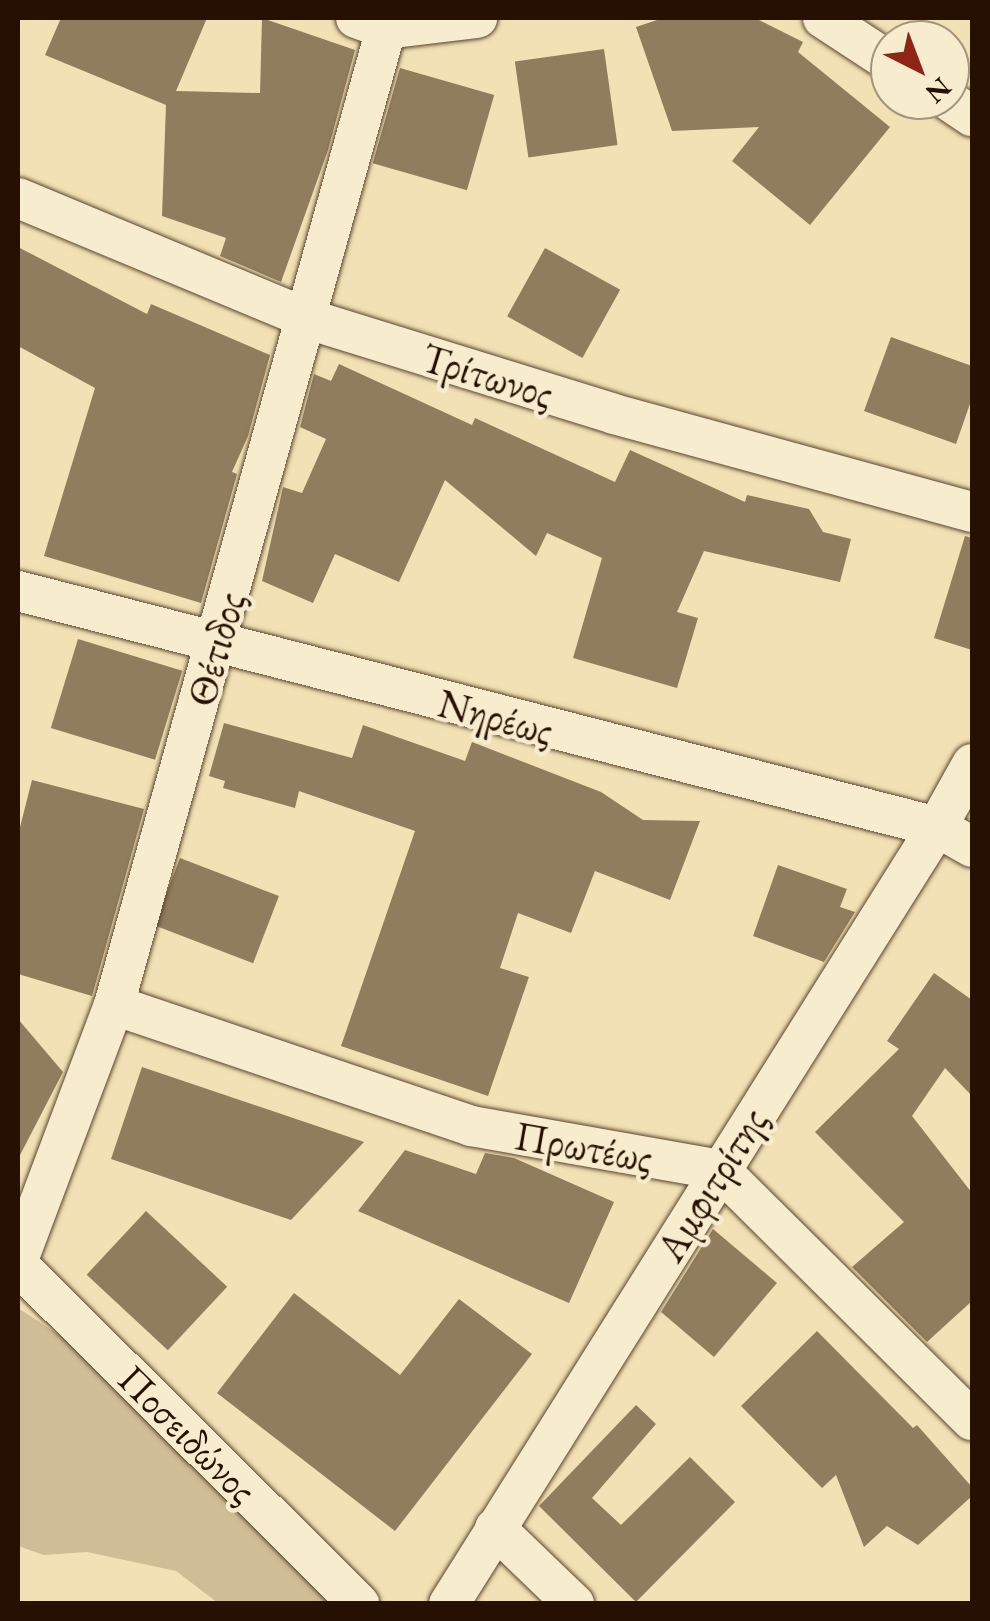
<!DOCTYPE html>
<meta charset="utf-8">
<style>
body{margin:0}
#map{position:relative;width:990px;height:1621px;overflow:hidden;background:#f2e1b4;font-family:"EB Garamond",serif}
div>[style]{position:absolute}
.green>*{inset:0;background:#cfbd96}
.building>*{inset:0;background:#907d5e;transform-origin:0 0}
.roads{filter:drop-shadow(0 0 2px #59442e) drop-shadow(0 0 2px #59442e)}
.minor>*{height:40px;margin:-20px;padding:0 20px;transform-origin:20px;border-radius:20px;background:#f7ecce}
span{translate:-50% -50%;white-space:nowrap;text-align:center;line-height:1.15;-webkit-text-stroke:9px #f7ecce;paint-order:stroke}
.street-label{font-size:40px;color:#261001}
.frame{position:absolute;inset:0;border:20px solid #261001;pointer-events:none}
.north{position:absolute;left:870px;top:20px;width:100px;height:100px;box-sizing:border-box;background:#f7ecce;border:2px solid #a3947c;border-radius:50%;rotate:138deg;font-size:28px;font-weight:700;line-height:40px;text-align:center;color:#261001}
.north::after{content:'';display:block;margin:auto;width:35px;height:45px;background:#8f2418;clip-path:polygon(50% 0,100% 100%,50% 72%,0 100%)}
</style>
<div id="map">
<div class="green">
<i style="clip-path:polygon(18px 1308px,73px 1344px,340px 1603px,218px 1603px,176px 1571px,87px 1552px,44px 1555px,18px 1546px)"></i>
</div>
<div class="building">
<i style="clip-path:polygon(61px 18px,207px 18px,176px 91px,260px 93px,262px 18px,355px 50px,328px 150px,281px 282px,220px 256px,226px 238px,162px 216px,166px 105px,45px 55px)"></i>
<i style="clip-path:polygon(663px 18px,755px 18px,803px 42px,798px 52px,890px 127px,810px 225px,732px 161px,759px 127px,672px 131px,636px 27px)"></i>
<i style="left:604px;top:49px;width:97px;height:90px;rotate:82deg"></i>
<i style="left:400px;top:68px;width:98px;height:99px;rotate:16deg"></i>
<i style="clip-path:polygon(18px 247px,147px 314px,151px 304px,270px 355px,248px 436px,232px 472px,237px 474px,201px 603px,44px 556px,95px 388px,18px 346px)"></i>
<i style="left:545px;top:248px;width:86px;height:78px;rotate:29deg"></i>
<i style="clip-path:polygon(891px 337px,972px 366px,972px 398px,956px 444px,864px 411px)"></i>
<i style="clip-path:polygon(339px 364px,472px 425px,475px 418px,615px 482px,630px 450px,745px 502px,747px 495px,809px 509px,823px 532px,851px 539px,840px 582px,704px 551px,677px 612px,698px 618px,677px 688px,573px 658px,602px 558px,547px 533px,536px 556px,445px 480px,399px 582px,335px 554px,313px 603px,262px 581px,283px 487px,302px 493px,326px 439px,300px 427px,314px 374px,331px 381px)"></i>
<i style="clip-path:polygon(965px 536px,972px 538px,972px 650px,934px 638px)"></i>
<i style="left:78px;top:639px;width:109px;height:93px;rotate:17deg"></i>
<i style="clip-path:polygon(224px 723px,352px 758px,363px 725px,465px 761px,472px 742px,601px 792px,643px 820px,700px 821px,670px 900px,595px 871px,571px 933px,518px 913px,500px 968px,529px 977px,488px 1096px,341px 1046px,415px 831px,299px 791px,295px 808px,223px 788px,225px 781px,209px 776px)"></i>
<i style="clip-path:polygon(32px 780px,144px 809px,92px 996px,18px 974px,18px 835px)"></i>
<i style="left:180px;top:858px;width:106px;height:72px;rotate:21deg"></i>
<i style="clip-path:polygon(778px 865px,847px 889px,840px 907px,855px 912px,824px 962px,753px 936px)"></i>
<i style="clip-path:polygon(934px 973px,972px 1000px,972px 1096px,945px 1068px,912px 1116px,972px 1193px,972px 1301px,927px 1342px,852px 1267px,904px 1222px,815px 1132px,899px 1049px,887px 1041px)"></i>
<i style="clip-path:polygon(18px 1019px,63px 1072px,18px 1159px)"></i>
<i style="clip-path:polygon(142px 1067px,364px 1142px,291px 1220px,111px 1159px)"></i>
<i style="clip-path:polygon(405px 1150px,476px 1174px,485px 1153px,514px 1158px,614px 1202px,569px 1303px,358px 1211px)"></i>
<i style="left:146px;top:1211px;width:111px;height:87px;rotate:43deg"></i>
<i style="clip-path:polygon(713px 1229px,777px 1283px,714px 1357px,661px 1312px)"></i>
<i style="clip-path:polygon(294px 1293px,400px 1375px,459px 1299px,532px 1354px,395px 1531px,217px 1393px)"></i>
<i style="clip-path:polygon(817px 1331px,913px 1428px,917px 1425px,972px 1487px,972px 1496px,918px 1545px,887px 1526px,864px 1547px,836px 1475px,822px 1488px,741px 1406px)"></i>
<i style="clip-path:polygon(636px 1405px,656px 1424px,592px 1498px,621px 1525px,690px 1457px,735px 1502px,636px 1602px,539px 1506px)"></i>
</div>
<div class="roads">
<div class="minor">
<i style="left:356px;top:18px;width:32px;rotate:20deg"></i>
<i style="left:386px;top:29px;width:92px;rotate:-6.9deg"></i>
<i style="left:823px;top:18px;width:80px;rotate:33.3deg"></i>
<i style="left:948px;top:100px;width:29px;rotate:34deg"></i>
<i style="left:18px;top:198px;width:314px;rotate:22.6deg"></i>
<i style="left:308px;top:319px;width:320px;rotate:17.2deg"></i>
<i style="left:614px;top:414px;width:371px;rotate:15.3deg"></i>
<i style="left:18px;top:591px;width:949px;rotate:14.4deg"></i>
<i style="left:937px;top:827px;width:40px;rotate:29.7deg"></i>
<i style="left:114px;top:1005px;width:377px;rotate:18.7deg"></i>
<i style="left:471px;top:1126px;width:253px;rotate:10deg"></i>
<i style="left:720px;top:1170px;width:355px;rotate:44.8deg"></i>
<i style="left:18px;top:1260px;width:272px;rotate:-69.4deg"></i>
<i style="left:114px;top:1005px;width:1013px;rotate:-74.43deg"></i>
<i style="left:18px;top:1265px;width:481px;rotate:44.8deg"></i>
<i style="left:495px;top:1528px;width:110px;rotate:43.9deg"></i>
<i style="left:449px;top:1604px;width:918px;rotate:-57.87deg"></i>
<i style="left:937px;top:827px;width:72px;rotate:-60.9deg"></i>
</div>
</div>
<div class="street-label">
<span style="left:488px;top:375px;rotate:17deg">Τρίτωνος</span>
<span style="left:215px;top:649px;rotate:-74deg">Θέτιδος</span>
<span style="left:496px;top:716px;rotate:15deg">Νηρέως</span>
<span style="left:584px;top:1146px;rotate:10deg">Πρωτέως</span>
<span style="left:711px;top:1184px;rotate:-58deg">Αμφιτρίτης</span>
<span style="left:188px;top:1434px;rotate:45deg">Ποσειδώνος</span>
</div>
<div class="frame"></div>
<div class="north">N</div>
</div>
